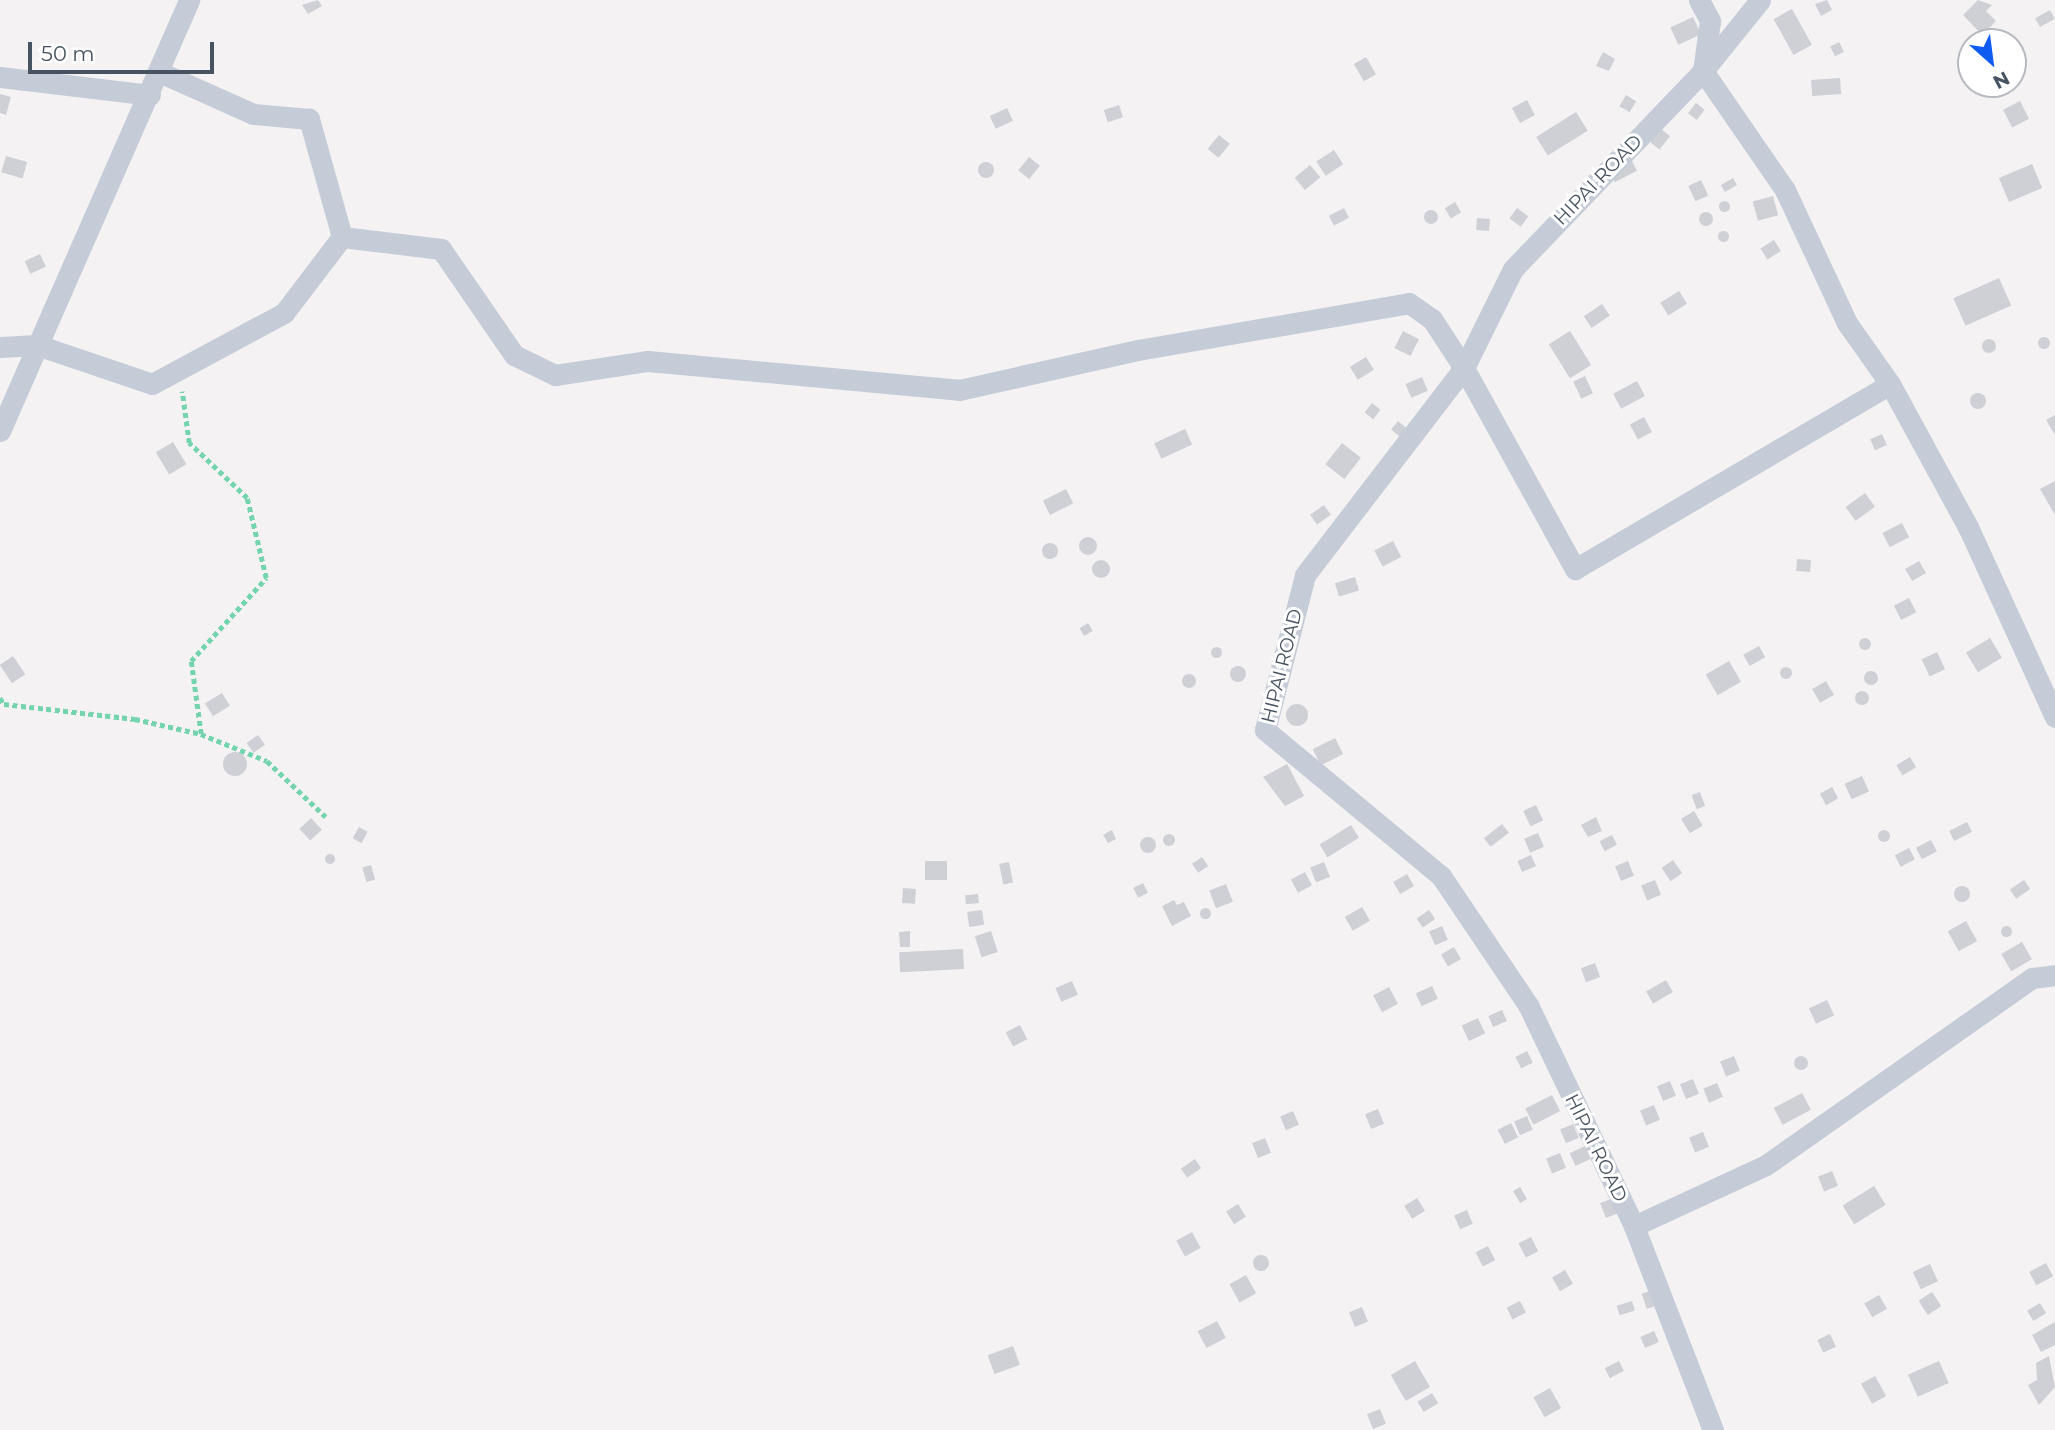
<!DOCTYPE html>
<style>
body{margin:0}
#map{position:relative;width:2055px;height:1430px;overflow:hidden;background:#f4f2f2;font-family:Montserrat,sans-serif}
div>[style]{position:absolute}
.building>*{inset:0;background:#ced0d6;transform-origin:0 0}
.round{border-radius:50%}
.path>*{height:4.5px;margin-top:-2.25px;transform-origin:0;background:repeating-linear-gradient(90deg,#74d4ad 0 5px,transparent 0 8.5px)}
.minor>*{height:21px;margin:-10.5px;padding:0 10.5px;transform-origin:10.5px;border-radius:10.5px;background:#c5ccd7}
span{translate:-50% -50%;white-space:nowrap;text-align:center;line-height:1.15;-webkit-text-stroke:6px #fff;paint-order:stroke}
.street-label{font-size:19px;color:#485361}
.north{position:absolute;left:1957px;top:28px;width:70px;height:70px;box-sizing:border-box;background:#fff;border:2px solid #b6bac0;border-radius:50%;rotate:152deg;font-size:19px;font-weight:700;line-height:28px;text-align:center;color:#485361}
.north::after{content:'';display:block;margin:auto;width:24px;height:32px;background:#0e5cf2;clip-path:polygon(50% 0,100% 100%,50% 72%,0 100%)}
.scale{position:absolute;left:28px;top:42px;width:186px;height:32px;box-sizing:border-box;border:4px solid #485361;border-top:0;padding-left:9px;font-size:21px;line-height:24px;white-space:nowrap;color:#485361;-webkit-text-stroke:5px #fff;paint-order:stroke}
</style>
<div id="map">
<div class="building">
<i style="clip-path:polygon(318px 0,322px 6px,308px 14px,302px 5px)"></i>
<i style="clip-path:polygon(1827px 0,1832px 10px,1821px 16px,1815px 4px)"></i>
<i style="clip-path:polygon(1978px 0,1992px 5px,1986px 11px,1996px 21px,1982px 35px,1963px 15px)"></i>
<i style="left:1792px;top:9px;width:41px;height:21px;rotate:61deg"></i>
<i style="left:2050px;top:10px;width:10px;height:17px;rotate:61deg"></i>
<i style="left:1693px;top:17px;width:19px;height:25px;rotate:65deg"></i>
<i style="left:1839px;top:42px;width:11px;height:10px;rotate:63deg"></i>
<i style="clip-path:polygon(1603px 52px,1615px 59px,1609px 71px,1596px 66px)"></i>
<i style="left:1366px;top:57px;width:20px;height:14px;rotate:60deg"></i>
<i style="left:1840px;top:78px;width:16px;height:29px;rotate:86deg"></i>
<i style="clip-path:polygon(0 94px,11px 97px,6px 115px,0 113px)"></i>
<i style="left:1626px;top:95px;width:12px;height:13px;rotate:31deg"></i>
<i style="left:1527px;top:100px;width:17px;height:17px;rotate:62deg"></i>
<i style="left:2020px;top:101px;width:20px;height:19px;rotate:63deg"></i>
<i style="left:1696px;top:103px;width:11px;height:13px;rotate:38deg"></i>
<i style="left:1119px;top:105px;width:13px;height:16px;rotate:72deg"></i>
<i style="left:1007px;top:108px;width:14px;height:19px;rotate:65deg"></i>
<i style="left:1576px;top:112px;width:22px;height:47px;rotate:58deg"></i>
<i style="left:1660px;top:128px;width:13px;height:17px;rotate:39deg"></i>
<i style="left:1219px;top:135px;width:14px;height:18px;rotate:39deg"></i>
<i style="left:1334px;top:150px;width:17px;height:21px;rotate:57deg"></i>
<i style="left:6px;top:156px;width:22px;height:17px;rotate:16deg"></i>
<i style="left:1029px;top:157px;width:14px;height:17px;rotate:39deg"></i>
<i style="left:1632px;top:161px;width:11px;height:25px;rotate:63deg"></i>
<i class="round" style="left:978px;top:162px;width:16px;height:16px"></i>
<i style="left:2032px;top:164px;width:26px;height:36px;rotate:67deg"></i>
<i style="left:1310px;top:165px;width:16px;height:20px;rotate:50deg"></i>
<i style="left:1733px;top:178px;width:8px;height:14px;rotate:60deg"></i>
<i style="left:1701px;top:180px;width:17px;height:14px;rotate:65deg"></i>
<i style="left:1773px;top:196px;width:20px;height:21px;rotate:75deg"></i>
<i class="round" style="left:1718.5px;top:200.5px;width:11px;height:11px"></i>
<i style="left:1455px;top:202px;width:12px;height:12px;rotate:59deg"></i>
<i style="left:1344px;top:208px;width:11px;height:17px;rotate:63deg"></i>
<i style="left:1517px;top:208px;width:14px;height:13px;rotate:36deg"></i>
<i class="round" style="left:1424px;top:210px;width:14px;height:14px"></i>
<i class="round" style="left:1699px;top:212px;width:14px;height:14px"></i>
<i style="left:1477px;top:218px;width:13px;height:12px;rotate:4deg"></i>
<i class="round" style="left:1717.5px;top:230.5px;width:11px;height:11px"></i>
<i style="left:1774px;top:240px;width:13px;height:16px;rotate:58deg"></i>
<i style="left:40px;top:254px;width:14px;height:17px;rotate:65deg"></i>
<i style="left:1999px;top:278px;width:30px;height:50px;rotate:66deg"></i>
<i style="left:1679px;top:291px;width:15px;height:22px;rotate:58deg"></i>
<i style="left:1602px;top:304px;width:14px;height:22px;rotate:56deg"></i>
<i style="left:1403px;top:331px;width:18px;height:19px;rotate:27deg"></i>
<i style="left:1570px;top:331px;width:40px;height:25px;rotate:58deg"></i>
<i class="round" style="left:2038px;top:337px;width:12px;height:12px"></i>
<i class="round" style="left:1982px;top:339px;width:14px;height:14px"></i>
<i style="left:1366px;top:357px;width:15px;height:19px;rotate:58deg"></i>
<i style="left:1585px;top:376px;width:19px;height:13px;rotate:65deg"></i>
<i style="left:1422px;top:377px;width:15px;height:18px;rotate:67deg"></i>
<i style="left:1637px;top:381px;width:17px;height:27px;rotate:62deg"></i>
<i class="round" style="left:1970px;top:393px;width:16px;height:16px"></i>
<i style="left:1372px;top:403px;width:11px;height:12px;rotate:38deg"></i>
<i style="clip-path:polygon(2055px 415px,2055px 435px,2046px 420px)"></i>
<i style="left:1644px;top:417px;width:17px;height:16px;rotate:62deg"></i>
<i style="left:1398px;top:421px;width:13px;height:11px;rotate:39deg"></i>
<i style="left:1185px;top:429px;width:17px;height:34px;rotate:65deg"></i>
<i style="left:1882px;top:434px;width:12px;height:13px;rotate:66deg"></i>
<i style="left:173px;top:442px;width:26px;height:20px;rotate:59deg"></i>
<i style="left:1342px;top:443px;width:24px;height:27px;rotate:38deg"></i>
<i style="clip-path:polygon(2055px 481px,2055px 515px,2040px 489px)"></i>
<i style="left:1066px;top:489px;width:16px;height:26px;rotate:63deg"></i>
<i style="left:1865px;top:493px;width:17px;height:24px;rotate:54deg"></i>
<i style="left:1324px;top:505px;width:12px;height:17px;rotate:55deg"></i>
<i style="left:1902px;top:523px;width:16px;height:22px;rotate:63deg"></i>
<i class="round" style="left:1079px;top:537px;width:18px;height:18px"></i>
<i style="left:1393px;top:541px;width:18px;height:21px;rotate:63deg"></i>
<i class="round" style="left:1042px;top:543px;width:16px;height:16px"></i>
<i style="left:1797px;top:559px;width:14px;height:12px;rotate:4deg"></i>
<i class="round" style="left:1092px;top:560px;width:18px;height:18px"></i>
<i style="left:1919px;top:561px;width:14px;height:16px;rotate:60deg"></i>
<i style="left:1355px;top:577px;width:14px;height:21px;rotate:73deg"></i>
<i style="left:1909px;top:598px;width:16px;height:17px;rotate:63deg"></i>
<i style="left:1088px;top:623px;width:9px;height:10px;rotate:58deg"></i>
<i class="round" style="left:1859px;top:638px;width:12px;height:12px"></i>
<i style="left:1990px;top:638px;width:23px;height:28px;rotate:59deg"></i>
<i style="left:1759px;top:646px;width:13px;height:18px;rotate:61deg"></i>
<i class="round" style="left:1210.5px;top:646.5px;width:11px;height:11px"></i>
<i style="left:1937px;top:652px;width:19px;height:17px;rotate:65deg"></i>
<i style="left:13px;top:656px;width:22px;height:16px;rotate:56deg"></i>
<i style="left:1729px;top:661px;width:24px;height:27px;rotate:60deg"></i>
<i class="round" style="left:1230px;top:666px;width:16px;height:16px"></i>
<i class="round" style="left:1780px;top:667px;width:12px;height:12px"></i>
<i class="round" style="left:1864px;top:671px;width:14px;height:14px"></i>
<i class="round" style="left:1182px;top:674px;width:14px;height:14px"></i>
<i style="left:1826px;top:681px;width:16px;height:16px;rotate:60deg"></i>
<i class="round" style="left:1855px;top:691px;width:14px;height:14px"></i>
<i style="left:222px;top:693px;width:15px;height:20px;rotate:58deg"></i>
<i class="round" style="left:1286px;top:704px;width:22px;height:22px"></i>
<i style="left:258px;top:735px;width:12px;height:14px;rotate:55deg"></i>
<i style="left:1335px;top:738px;width:18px;height:25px;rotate:63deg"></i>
<i class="round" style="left:223px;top:752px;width:24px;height:24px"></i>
<i style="left:1910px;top:757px;width:12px;height:16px;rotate:59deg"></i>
<i style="clip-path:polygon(1287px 764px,1304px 796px,1285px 806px,1263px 777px)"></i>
<i style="left:1862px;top:776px;width:17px;height:19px;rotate:66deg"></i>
<i style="left:1832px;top:787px;width:13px;height:14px;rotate:61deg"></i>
<i style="left:1700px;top:792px;width:15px;height:9px;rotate:70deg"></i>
<i style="left:1536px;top:805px;width:17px;height:14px;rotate:65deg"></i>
<i style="left:1694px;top:811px;width:17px;height:15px;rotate:59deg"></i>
<i style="clip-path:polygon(1596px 817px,1602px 831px,1588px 837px,1581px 825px)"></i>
<i style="left:311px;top:818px;width:16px;height:16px;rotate:47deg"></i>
<i style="left:1967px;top:822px;width:11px;height:20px;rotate:63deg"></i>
<i style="left:1502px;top:824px;width:11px;height:23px;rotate:52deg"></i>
<i style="left:1351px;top:825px;width:15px;height:37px;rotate:58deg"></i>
<i style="left:359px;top:827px;width:10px;height:13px;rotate:29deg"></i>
<i class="round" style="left:1878px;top:830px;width:12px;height:12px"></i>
<i style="clip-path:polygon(1112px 830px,1116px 839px,1108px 843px,1103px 835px)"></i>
<i style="left:1538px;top:833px;width:15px;height:15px;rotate:67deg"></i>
<i class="round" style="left:1163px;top:834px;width:12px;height:12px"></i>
<i style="left:1612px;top:835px;width:11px;height:14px;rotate:63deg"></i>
<i class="round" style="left:1140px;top:837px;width:16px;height:16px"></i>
<i style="left:1931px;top:840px;width:13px;height:17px;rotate:63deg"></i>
<i style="left:1909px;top:848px;width:13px;height:16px;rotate:63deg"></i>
<i class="round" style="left:325px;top:854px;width:10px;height:10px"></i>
<i style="left:1531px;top:855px;width:12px;height:15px;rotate:66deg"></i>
<i style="left:1202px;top:857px;width:11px;height:12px;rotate:56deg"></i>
<i style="left:1673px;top:860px;width:16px;height:14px;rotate:55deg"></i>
<i style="left:925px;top:861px;width:22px;height:19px"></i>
<i style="left:1628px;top:861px;width:16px;height:14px;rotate:68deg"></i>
<i style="left:1009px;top:862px;width:21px;height:10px;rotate:79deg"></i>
<i style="left:1324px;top:862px;width:16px;height:15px;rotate:68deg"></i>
<i style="left:371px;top:865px;width:15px;height:9px;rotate:74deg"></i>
<i style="left:1305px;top:872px;width:15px;height:16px;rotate:62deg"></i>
<i style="left:1407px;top:874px;width:14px;height:16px;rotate:60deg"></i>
<i style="left:1655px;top:880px;width:16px;height:15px;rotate:68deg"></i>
<i style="left:2024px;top:880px;width:11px;height:17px;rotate:56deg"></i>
<i style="left:1143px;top:883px;width:11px;height:11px;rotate:63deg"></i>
<i style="left:1226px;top:884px;width:19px;height:18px;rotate:69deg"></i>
<i class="round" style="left:1954px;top:886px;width:16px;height:16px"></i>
<i style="left:903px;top:888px;width:13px;height:15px;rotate:4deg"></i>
<i style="left:978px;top:894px;width:9px;height:13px;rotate:84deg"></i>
<i style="clip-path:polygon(1174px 900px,1177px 905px,1184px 902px,1191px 916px,1172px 926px,1162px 906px)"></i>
<i style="left:1362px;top:907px;width:16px;height:20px;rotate:60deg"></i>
<i class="round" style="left:1199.5px;top:907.5px;width:11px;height:11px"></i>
<i style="left:982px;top:910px;width:15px;height:15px;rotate:82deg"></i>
<i style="left:1429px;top:910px;width:11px;height:15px;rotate:56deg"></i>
<i style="left:1966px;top:921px;width:23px;height:21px;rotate:61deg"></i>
<i class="round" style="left:2000.5px;top:925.5px;width:11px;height:11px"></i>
<i style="left:1442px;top:926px;width:15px;height:14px;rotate:67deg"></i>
<i style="clip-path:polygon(910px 931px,910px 947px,900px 947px,899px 932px)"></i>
<i style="left:991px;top:931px;width:22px;height:17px;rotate:72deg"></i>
<i style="left:2022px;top:942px;width:20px;height:24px;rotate:60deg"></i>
<i style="left:1454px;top:947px;width:14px;height:15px;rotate:60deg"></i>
<i style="left:963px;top:949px;width:20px;height:64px;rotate:87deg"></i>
<i style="left:1595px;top:963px;width:15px;height:15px;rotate:70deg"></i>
<i style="left:1666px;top:980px;width:14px;height:23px;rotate:60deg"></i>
<i style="left:1072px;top:981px;width:15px;height:18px;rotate:67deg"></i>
<i style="left:1432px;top:986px;width:14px;height:18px;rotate:65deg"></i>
<i style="left:1389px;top:987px;width:19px;height:18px;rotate:62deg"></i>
<i style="left:1827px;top:1000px;width:17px;height:20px;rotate:65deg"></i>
<i style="left:1502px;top:1010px;width:12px;height:15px;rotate:66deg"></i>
<i style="left:1478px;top:1018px;width:17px;height:18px;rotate:65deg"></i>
<i style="left:1020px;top:1025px;width:16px;height:16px;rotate:63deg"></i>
<i style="left:1527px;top:1051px;width:13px;height:13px;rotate:63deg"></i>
<i class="round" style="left:1794px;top:1056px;width:14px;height:14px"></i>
<i style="left:1734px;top:1056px;width:16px;height:15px;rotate:68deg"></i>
<i style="left:1693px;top:1079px;width:16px;height:14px;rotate:68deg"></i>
<i style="left:1670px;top:1081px;width:16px;height:14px;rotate:68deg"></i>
<i style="left:1717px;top:1083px;width:15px;height:15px;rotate:67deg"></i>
<i style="left:1802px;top:1093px;width:19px;height:32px;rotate:62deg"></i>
<i style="left:1552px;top:1095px;width:18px;height:30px;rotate:63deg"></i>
<i style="left:1654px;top:1105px;width:16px;height:15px;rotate:68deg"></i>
<i style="left:1378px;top:1109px;width:16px;height:14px;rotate:68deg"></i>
<i style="left:1293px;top:1111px;width:15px;height:14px;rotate:67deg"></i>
<i style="left:1527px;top:1116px;width:15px;height:14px;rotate:67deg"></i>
<i style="left:1511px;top:1123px;width:16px;height:15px;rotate:63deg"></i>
<i style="left:1573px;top:1124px;width:15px;height:14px;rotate:67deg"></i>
<i style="left:1703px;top:1132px;width:16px;height:15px;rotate:68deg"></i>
<i style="left:1265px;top:1138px;width:16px;height:14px;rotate:68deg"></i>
<i style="left:1585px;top:1146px;width:14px;height:17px;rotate:65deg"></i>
<i style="left:1560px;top:1153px;width:16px;height:15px;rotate:68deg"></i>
<i style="left:1195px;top:1159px;width:11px;height:17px;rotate:56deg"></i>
<i style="left:1832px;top:1171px;width:16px;height:15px;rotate:68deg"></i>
<i style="left:1874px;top:1186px;width:22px;height:37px;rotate:58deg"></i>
<i style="left:1520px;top:1187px;width:14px;height:8px;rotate:60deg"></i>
<i style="left:1417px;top:1198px;width:15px;height:15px;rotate:58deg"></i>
<i style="left:1613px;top:1198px;width:16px;height:14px;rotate:68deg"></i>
<i style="left:1238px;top:1204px;width:15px;height:14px;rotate:58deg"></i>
<i style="left:1467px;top:1210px;width:15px;height:14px;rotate:67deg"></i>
<i style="left:1192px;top:1232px;width:18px;height:18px;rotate:61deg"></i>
<i style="left:1531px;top:1237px;width:16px;height:14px;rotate:63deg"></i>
<i style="left:1488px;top:1246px;width:16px;height:14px;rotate:63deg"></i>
<i class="round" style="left:1253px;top:1255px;width:16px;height:16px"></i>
<i style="left:2046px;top:1263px;width:15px;height:19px;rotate:62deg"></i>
<i style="left:1930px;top:1264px;width:19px;height:19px;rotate:65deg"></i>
<i style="left:1565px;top:1270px;width:16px;height:15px;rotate:60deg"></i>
<i style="left:1246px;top:1275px;width:21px;height:19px;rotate:61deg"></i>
<i style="left:1656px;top:1289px;width:16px;height:15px;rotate:72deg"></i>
<i style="left:1932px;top:1292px;width:17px;height:16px;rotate:57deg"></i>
<i style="left:1879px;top:1295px;width:16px;height:17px;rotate:60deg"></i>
<i style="left:1520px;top:1301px;width:13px;height:15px;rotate:63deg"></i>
<i style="left:1632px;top:1301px;width:10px;height:16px;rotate:73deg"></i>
<i style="left:2040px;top:1303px;width:12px;height:15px;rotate:59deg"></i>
<i style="left:1362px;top:1307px;width:16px;height:14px;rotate:68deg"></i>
<i style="left:1217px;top:1321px;width:19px;height:22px;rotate:62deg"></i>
<i style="clip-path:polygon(2055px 1322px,2055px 1345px,2041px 1352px,2032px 1335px)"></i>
<i style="left:1654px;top:1331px;width:12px;height:15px;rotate:66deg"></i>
<i style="left:1830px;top:1334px;width:14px;height:14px;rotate:65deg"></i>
<i style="left:1013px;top:1346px;width:20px;height:27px;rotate:70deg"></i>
<i style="clip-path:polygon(2049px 1356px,2055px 1387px,2039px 1405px,2028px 1385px,2037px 1380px,2036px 1363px)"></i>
<i style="left:1415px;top:1361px;width:30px;height:28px;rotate:60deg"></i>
<i style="left:1619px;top:1361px;width:11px;height:16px;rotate:63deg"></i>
<i style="left:1939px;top:1361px;width:24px;height:34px;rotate:66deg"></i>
<i style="left:1875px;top:1376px;width:23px;height:16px;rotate:61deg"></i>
<i style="left:1550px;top:1388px;width:23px;height:19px;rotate:61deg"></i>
<i style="left:1432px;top:1393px;width:12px;height:17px;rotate:59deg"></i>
<i style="left:1380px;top:1409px;width:16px;height:14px;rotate:68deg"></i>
</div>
<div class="path">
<i style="left:0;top:698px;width:7px;rotate:56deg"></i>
<i style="left:4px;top:704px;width:132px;rotate:6.5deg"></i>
<i style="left:135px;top:719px;width:68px;rotate:12.8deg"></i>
<i style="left:201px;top:734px;width:74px;rotate:-97.8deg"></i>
<i style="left:191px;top:661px;width:112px;rotate:-47.9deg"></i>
<i style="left:266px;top:578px;width:82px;rotate:-103.4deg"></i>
<i style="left:247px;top:498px;width:80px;rotate:-136.5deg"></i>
<i style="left:189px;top:443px;width:52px;rotate:-97.7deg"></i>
<i style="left:201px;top:734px;width:71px;rotate:22.2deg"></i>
<i style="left:267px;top:761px;width:81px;rotate:43.5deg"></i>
</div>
<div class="minor">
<i style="left:1699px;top:0;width:24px;rotate:62deg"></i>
<i style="left:1710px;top:21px;width:50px;rotate:98deg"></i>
<i style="left:1703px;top:71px;width:145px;rotate:55.4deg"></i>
<i style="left:1785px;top:190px;width:147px;rotate:65deg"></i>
<i style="left:1847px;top:323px;width:75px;rotate:54.8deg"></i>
<i style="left:1890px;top:384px;width:163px;rotate:61.4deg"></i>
<i style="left:1968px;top:527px;width:209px;rotate:65.4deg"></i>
<i style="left:0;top:77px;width:151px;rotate:6.8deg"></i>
<i style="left:342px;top:237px;width:100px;rotate:6.9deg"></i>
<i style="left:441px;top:249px;width:129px;rotate:55.4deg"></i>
<i style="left:514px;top:355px;width:46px;rotate:26deg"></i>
<i style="left:555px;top:375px;width:94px;rotate:-8.6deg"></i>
<i style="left:648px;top:361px;width:312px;rotate:5.3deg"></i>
<i style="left:959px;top:390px;width:183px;rotate:-12.6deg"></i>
<i style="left:1138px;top:350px;width:275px;rotate:-9.8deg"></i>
<i style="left:1409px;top:303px;width:28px;rotate:35deg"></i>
<i style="left:1432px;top:319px;width:59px;rotate:56.9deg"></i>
<i style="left:1464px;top:368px;width:230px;rotate:61.1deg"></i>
<i style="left:1575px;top:569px;width:365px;rotate:-30.4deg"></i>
<i style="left:0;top:347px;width:37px;rotate:-3deg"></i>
<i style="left:37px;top:345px;width:121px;rotate:18.7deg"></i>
<i style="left:152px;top:384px;width:150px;rotate:-28.3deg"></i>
<i style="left:284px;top:313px;width:96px;rotate:-52.7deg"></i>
<i style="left:342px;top:237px;width:123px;rotate:-105.6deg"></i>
<i style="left:309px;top:119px;width:56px;rotate:-174.9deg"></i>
<i style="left:253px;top:114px;width:103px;rotate:-155.9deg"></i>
<i style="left:0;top:431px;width:471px;rotate:-66.3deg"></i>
<i style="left:1634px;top:1226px;width:145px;rotate:-24.8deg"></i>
<i style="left:1766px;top:1165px;width:325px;rotate:-35.1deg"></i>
<i style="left:2032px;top:978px;width:23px;rotate:-7deg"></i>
<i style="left:1713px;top:1430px;width:219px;rotate:-111.2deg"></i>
<i style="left:1634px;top:1226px;width:245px;rotate:-115.6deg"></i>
<i style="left:1528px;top:1005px;width:156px;rotate:-124deg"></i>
<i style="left:1441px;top:876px;width:229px;rotate:-140.3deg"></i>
<i style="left:1265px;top:730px;width:160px;rotate:-75.5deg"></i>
<i style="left:1305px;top:575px;width:261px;rotate:-52.5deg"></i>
<i style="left:1464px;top:368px;width:110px;rotate:-63.7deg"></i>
<i style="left:1513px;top:269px;width:274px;rotate:-46.2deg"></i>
<i style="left:1703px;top:71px;width:91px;rotate:-51.2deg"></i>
</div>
<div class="street-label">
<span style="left:1598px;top:180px;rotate:-46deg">HIPAI ROAD</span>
<span style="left:1282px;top:666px;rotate:-76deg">HIPAI ROAD</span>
<span style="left:1596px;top:1148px;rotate:64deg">HIPAI ROAD</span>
</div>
<div class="north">N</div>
<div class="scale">50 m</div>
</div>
